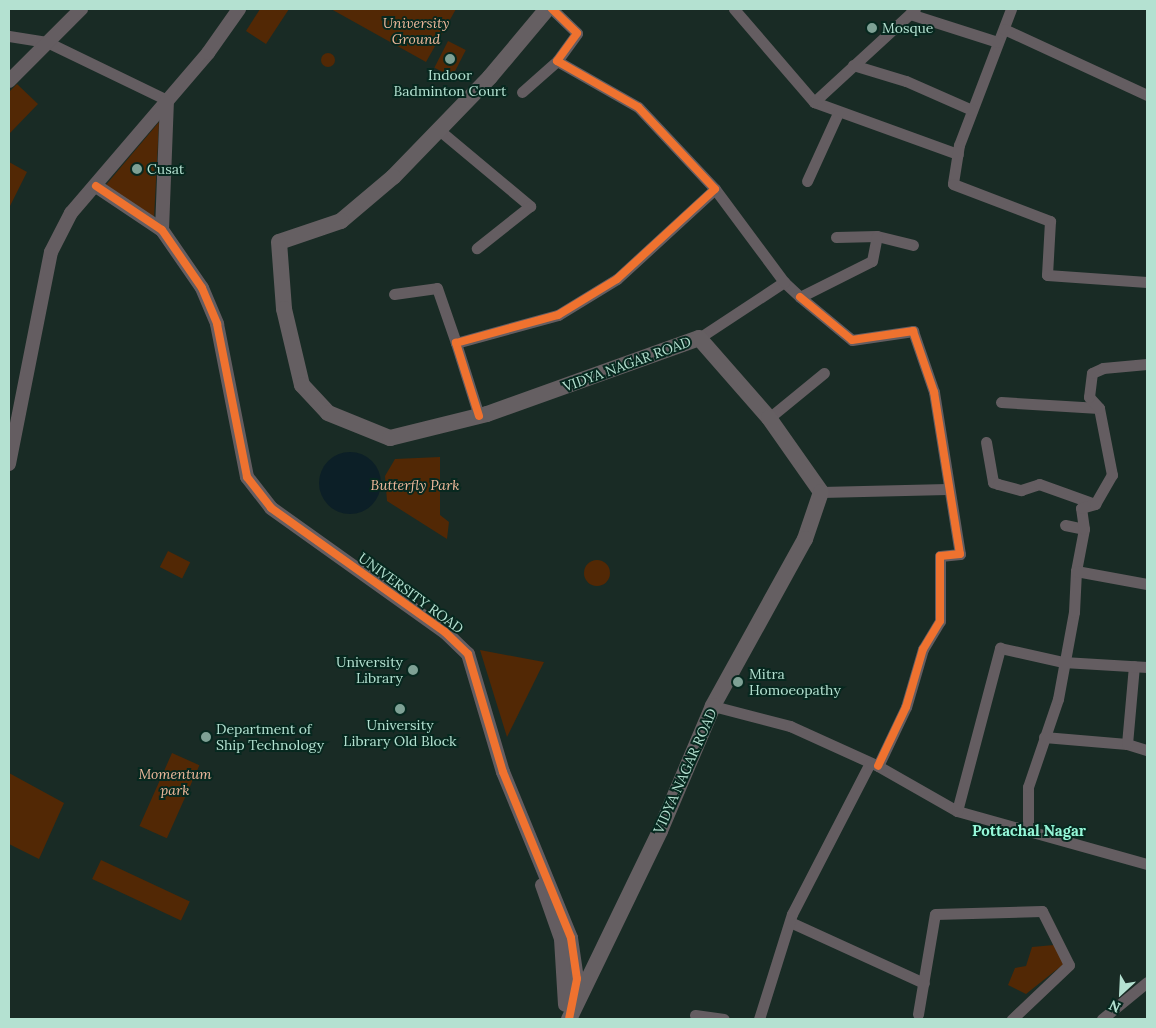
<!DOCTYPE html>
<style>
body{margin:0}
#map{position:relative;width:1156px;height:1028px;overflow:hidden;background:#192b25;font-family:Lora,serif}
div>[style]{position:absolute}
.green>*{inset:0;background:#522805;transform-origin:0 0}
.round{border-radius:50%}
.water>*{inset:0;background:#0c1f27}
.minor>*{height:11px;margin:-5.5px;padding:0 5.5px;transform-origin:5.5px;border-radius:5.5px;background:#645d61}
.tertiary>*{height:14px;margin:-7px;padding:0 7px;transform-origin:7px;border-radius:7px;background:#645d61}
.secondary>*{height:16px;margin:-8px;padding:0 8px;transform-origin:8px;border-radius:8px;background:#655f62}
.cycleway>*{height:8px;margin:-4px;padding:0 4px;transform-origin:4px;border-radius:4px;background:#ef722f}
.dots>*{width:14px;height:14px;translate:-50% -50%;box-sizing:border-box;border:2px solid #07281f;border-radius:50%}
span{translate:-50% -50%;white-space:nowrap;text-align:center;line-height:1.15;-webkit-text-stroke:4px #07281f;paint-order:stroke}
.park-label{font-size:14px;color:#eeb99b;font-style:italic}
.poi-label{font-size:14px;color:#b4e1d1}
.left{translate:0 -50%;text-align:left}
.right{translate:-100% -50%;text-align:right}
.street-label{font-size:14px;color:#b4e1d1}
.neighbourhood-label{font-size:15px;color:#95f7d8;font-weight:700}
.frame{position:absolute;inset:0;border:10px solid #b4e1d1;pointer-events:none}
.north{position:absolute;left:1096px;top:968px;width:50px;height:50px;-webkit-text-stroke:4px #07281f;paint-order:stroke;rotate:205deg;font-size:14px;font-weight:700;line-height:20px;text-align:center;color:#b4e1d1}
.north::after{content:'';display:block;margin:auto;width:18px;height:22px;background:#b4e1d1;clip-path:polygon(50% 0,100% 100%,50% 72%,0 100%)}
</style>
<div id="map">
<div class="green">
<i style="clip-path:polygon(260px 9px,289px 9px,266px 44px,246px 31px)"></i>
<i style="clip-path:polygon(331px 9px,456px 9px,426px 62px)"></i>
<i style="left:448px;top:41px;width:20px;height:30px;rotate:27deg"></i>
<i class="round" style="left:321px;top:53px;width:14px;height:14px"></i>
<i style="clip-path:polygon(17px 84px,38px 104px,10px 133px,9px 92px)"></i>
<i style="clip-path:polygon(159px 122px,154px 218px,105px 186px)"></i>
<i style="clip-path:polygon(9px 162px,27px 172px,9px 208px)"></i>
<i style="clip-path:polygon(440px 457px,440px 515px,449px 522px,447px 539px,387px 501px,385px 476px,395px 459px)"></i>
<i style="left:168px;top:551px;width:25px;height:18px;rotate:27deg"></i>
<i class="round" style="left:584px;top:560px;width:26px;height:26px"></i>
<i style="clip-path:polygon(480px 650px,544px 662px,507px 737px)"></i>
<i style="left:172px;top:753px;width:30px;height:80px;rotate:24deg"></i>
<i style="clip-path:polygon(9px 773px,64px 803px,39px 859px,9px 844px)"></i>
<i style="left:101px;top:860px;width:98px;height:21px;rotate:25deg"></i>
<i style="clip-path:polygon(1054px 945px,1065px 963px,1026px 994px,1008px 985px,1015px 968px,1026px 966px,1032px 947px)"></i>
</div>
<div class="water">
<i class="round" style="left:319px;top:452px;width:62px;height:62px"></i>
</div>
<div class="minor">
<i style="left:734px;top:9px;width:123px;rotate:49.3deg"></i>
<i style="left:814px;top:102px;width:153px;rotate:19.9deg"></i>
<i style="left:1011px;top:9px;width:146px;rotate:110.9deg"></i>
<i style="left:959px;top:145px;width:39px;rotate:99deg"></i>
<i style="left:953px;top:184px;width:104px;rotate:20.9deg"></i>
<i style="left:1050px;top:221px;width:54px;rotate:93.2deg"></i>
<i style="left:1047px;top:275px;width:100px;rotate:4deg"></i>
<i style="left:910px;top:14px;width:92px;rotate:17.7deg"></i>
<i style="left:1004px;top:29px;width:157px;rotate:24.8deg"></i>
<i style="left:9px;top:36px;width:38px;rotate:9deg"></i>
<i style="left:47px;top:42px;width:133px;rotate:25.8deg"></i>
<i style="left:853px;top:65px;width:55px;rotate:16.8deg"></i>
<i style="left:906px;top:81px;width:72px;rotate:23.7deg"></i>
<i style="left:522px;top:92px;width:47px;rotate:-41.5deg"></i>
<i style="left:814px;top:102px;width:137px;rotate:-42.6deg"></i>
<i style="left:439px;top:130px;width:119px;rotate:39.9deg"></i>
<i style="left:530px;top:206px;width:68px;rotate:141.6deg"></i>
<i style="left:807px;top:181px;width:75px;rotate:-65.5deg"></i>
<i style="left:836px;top:237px;width:41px;rotate:-1.4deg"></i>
<i style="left:877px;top:236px;width:37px;rotate:14deg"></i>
<i style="left:784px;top:282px;width:22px;rotate:43deg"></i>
<i style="left:800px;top:297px;width:80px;rotate:-26.6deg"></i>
<i style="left:872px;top:261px;width:25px;rotate:-79deg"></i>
<i style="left:394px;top:294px;width:43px;rotate:-7.9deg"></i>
<i style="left:437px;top:288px;width:58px;rotate:70.9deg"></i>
<i style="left:800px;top:297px;width:67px;rotate:39.6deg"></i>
<i style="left:852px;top:340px;width:62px;rotate:-8.4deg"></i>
<i style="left:913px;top:331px;width:65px;rotate:71deg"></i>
<i style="left:934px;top:392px;width:164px;rotate:80.9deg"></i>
<i style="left:960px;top:554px;width:20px;rotate:174deg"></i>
<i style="left:940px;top:556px;width:65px;rotate:90deg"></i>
<i style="left:940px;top:621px;width:33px;rotate:121deg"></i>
<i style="left:923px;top:649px;width:60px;rotate:106.3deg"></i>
<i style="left:906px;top:707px;width:65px;rotate:115.4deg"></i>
<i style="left:699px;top:338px;width:102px;rotate:-33.4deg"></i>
<i style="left:784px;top:282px;width:116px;rotate:-126.6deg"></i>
<i style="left:1001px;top:402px;width:98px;rotate:3.5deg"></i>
<i style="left:479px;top:416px;width:77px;rotate:-107.5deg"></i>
<i style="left:456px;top:343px;width:106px;rotate:-15.4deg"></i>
<i style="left:558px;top:315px;width:69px;rotate:-31.4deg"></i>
<i style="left:617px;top:279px;width:133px;rotate:-42.6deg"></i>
<i style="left:715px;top:189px;width:112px;rotate:-133.2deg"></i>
<i style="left:638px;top:107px;width:93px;rotate:-150.4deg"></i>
<i style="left:557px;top:61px;width:34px;rotate:-54deg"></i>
<i style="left:577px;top:33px;width:35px;rotate:-136deg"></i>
<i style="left:769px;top:418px;width:71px;rotate:-39.3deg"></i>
<i style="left:986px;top:442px;width:41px;rotate:80.1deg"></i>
<i style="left:993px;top:482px;width:5px;rotate:22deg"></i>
<i style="left:998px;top:484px;width:24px;rotate:15deg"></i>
<i style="left:1021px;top:490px;width:19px;rotate:-18deg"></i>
<i style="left:1039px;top:484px;width:59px;rotate:19.7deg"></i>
<i style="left:821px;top:492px;width:126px;rotate:-1.4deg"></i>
<i style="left:1065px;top:525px;width:19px;rotate:12deg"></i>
<i style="left:1076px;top:571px;width:43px;rotate:-79.2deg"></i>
<i style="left:1084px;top:529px;width:21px;rotate:-98deg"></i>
<i style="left:1081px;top:508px;width:15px;rotate:-16deg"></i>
<i style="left:1095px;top:504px;width:34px;rotate:-60deg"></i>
<i style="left:1112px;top:475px;width:68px;rotate:-101deg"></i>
<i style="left:1099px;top:408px;width:15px;rotate:-132deg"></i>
<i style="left:1089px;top:397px;width:24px;rotate:-83deg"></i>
<i style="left:1092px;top:373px;width:12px;rotate:-24deg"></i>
<i style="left:1103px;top:368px;width:44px;rotate:-5.2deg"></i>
<i style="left:713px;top:706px;width:80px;rotate:14.6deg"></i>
<i style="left:790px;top:726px;width:97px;rotate:24.4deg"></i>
<i style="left:878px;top:766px;width:91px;rotate:29.7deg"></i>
<i style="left:957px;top:811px;width:197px;rotate:15.6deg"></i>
<i style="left:1044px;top:737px;width:83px;rotate:4.8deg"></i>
<i style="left:1127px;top:744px;width:21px;rotate:17deg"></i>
<i style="left:1127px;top:744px;width:78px;rotate:-84.9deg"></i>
<i style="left:957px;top:811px;width:169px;rotate:-75.2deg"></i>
<i style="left:1000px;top:648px;width:65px;rotate:12.5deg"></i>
<i style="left:1063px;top:662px;width:84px;rotate:3.4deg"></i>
<i style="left:1028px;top:828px;width:41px;rotate:-90deg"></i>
<i style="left:1028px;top:787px;width:93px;rotate:-71.2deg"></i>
<i style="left:1058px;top:699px;width:88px;rotate:-79.6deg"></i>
<i style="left:1074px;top:612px;width:41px;rotate:-87.2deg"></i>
<i style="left:1076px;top:571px;width:72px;rotate:10.4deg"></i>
<i style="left:790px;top:922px;width:147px;rotate:24.5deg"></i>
<i style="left:918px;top:1014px;width:101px;rotate:-80.4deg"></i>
<i style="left:935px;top:914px;width:107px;rotate:-1.6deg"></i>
<i style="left:1042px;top:911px;width:60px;rotate:63.4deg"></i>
<i style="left:1069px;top:965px;width:79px;rotate:136.5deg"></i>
<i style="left:695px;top:1015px;width:29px;rotate:8deg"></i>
<i style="left:759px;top:1019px;width:110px;rotate:-72.6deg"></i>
<i style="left:792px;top:914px;width:170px;rotate:-62.7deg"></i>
<i style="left:1102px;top:1019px;width:58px;rotate:-39.4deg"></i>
</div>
<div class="tertiary">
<i style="left:9px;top:81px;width:102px;rotate:-45deg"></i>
<i style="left:96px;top:186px;width:79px;rotate:33.7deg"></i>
<i style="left:162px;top:230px;width:70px;rotate:55.4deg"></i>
<i style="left:202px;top:288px;width:39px;rotate:67deg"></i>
<i style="left:217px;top:324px;width:156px;rotate:78.9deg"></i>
<i style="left:247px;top:477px;width:39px;rotate:52deg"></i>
<i style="left:271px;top:508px;width:214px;rotate:35.5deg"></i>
<i style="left:445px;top:632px;width:32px;rotate:44deg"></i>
<i style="left:468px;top:654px;width:123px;rotate:73.5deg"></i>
<i style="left:503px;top:772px;width:179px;rotate:67.7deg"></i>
<i style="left:571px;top:938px;width:41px;rotate:81.7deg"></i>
<i style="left:577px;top:979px;width:25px;rotate:102deg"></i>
<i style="left:162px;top:230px;width:130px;rotate:-87.8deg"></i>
<i style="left:9px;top:464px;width:216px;rotate:-78.8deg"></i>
<i style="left:51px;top:252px;width:44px;rotate:-62.9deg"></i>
<i style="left:71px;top:213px;width:211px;rotate:-49.4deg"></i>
<i style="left:208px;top:53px;width:54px;rotate:-54.8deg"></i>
<i style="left:542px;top:885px;width:57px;rotate:70.6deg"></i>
<i style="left:561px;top:939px;width:66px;rotate:86.5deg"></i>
</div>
<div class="secondary">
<i style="left:547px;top:9px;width:89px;rotate:130deg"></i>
<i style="left:490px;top:77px;width:139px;rotate:134.1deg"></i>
<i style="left:393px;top:177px;width:68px;rotate:139.8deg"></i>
<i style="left:341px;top:221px;width:65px;rotate:161.3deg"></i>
<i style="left:279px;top:242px;width:67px;rotate:85.7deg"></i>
<i style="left:284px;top:309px;width:78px;rotate:76.7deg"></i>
<i style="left:302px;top:385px;width:38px;rotate:47deg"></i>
<i style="left:328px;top:413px;width:67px;rotate:22deg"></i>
<i style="left:390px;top:438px;width:100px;rotate:-13.9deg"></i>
<i style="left:487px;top:414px;width:225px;rotate:-19.7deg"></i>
<i style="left:699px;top:338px;width:106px;rotate:48.8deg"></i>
<i style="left:769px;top:418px;width:90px;rotate:54.9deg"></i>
<i style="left:821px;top:492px;width:50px;rotate:108.8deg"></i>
<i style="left:805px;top:539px;width:191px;rotate:118.9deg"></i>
<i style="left:713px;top:706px;width:136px;rotate:113deg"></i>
<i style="left:660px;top:831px;width:209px;rotate:115.8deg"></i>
</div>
<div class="cycleway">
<i style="left:96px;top:186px;width:79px;rotate:33.7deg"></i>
<i style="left:162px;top:230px;width:70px;rotate:55.4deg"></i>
<i style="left:202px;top:288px;width:39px;rotate:67deg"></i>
<i style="left:217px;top:324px;width:156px;rotate:78.9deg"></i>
<i style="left:247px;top:477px;width:39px;rotate:52deg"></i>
<i style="left:271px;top:508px;width:214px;rotate:35.5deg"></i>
<i style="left:445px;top:632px;width:32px;rotate:44deg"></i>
<i style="left:468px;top:654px;width:123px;rotate:73.5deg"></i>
<i style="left:503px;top:772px;width:179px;rotate:67.7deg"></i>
<i style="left:571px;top:938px;width:41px;rotate:81.7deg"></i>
<i style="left:577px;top:979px;width:41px;rotate:101.3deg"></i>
<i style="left:800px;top:297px;width:67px;rotate:39.6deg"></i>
<i style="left:852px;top:340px;width:62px;rotate:-8.4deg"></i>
<i style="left:913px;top:331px;width:65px;rotate:71deg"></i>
<i style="left:934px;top:392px;width:164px;rotate:80.9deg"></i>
<i style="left:960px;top:554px;width:20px;rotate:174deg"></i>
<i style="left:940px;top:556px;width:65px;rotate:90deg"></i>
<i style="left:940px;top:621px;width:33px;rotate:121deg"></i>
<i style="left:923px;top:649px;width:60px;rotate:106.3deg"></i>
<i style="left:906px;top:707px;width:65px;rotate:115.4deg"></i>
<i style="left:479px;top:416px;width:77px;rotate:-107.5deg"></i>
<i style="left:456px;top:343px;width:106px;rotate:-15.4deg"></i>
<i style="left:558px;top:315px;width:69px;rotate:-31.4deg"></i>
<i style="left:617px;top:279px;width:133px;rotate:-42.6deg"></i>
<i style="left:715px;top:189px;width:112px;rotate:-133.2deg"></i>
<i style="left:638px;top:107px;width:93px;rotate:-150.4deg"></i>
<i style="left:557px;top:61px;width:34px;rotate:-54deg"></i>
<i style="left:577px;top:33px;width:35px;rotate:-136deg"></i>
</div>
<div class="dots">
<i style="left:872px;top:28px;background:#7ea195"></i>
<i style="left:450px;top:59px;background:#7ea195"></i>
<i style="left:137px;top:169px;background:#7ea195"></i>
<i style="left:413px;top:670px;background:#7ea195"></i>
<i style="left:738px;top:682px;background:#7ea195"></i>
<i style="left:400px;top:709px;background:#7ea195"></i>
<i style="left:206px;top:737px;background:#7ea195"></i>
</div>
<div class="park-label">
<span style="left:416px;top:31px">University<br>Ground</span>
<span style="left:415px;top:485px">Butterfly Park</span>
<span style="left:175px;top:782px">Momentum<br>park</span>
</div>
<div class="poi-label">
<span class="left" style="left:882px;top:28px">Mosque</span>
<span style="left:450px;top:83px">Indoor<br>Badminton Court</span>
<span class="left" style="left:147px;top:169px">Cusat</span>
<span class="right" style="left:403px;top:670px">University<br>Library</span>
<span class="left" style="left:749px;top:682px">Mitra<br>Homoeopathy</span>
<span style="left:400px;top:733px">University<br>Library Old Block</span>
<span class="left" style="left:216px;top:737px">Department of<br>Ship Technology</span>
</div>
<div class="street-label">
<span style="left:627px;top:364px;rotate:-20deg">VIDYA NAGAR ROAD</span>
<span style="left:411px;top:593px;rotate:36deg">UNIVERSITY ROAD</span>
<span style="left:685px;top:771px;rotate:-66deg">VIDYA NAGAR ROAD</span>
</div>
<div class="neighbourhood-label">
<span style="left:1029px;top:831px">Pottachal Nagar</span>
</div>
<div class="frame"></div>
<div class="north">N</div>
</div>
